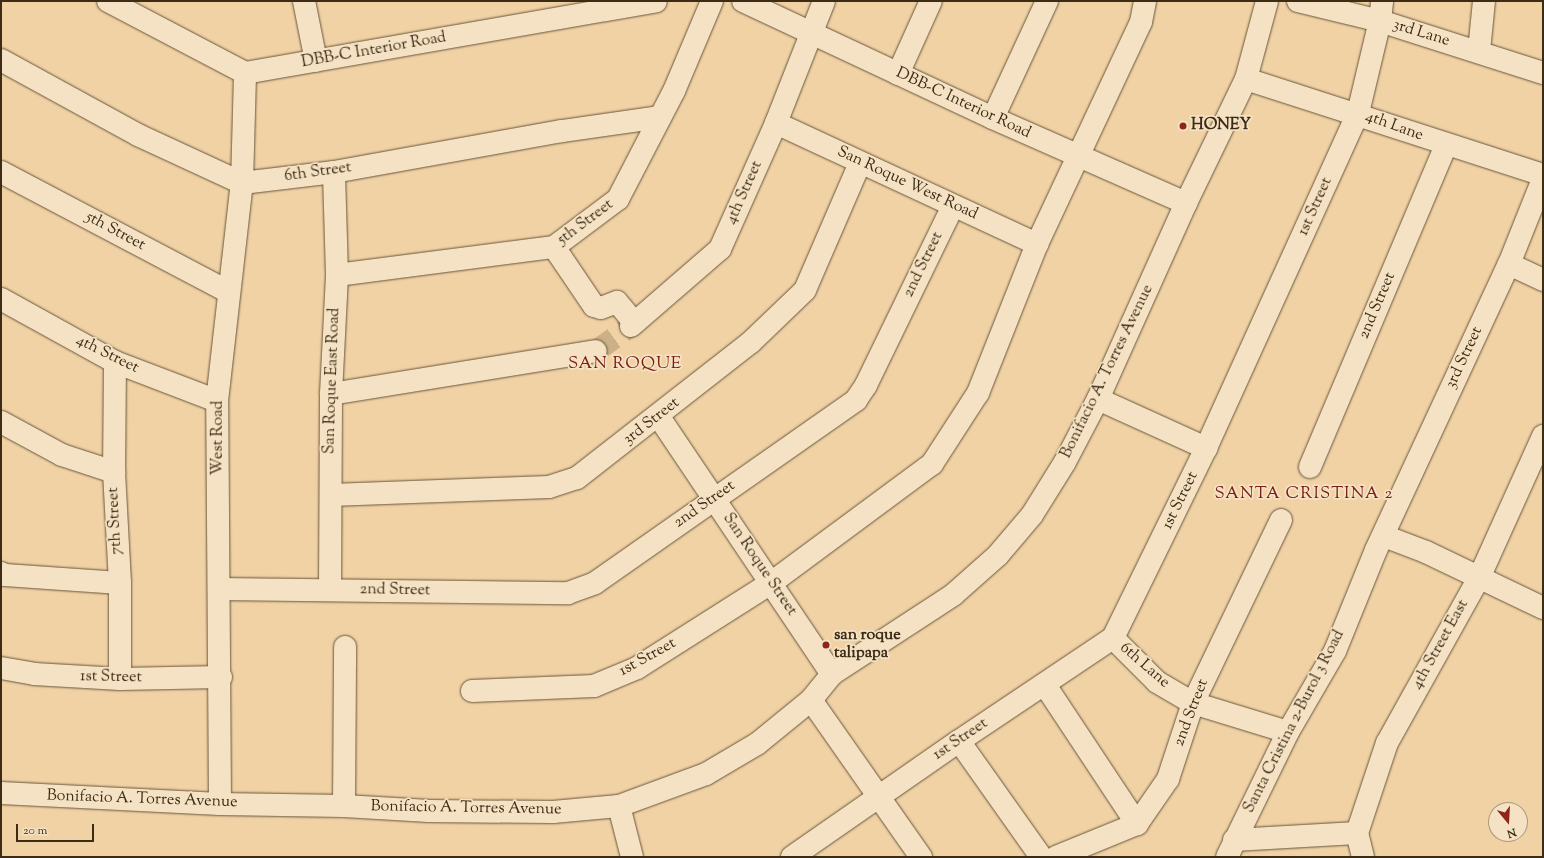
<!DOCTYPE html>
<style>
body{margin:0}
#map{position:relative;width:1544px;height:858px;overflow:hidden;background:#f0d2a5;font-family:"Sorts Mill Goudy",serif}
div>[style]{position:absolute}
.minor-tunnel>*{height:22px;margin-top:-11px;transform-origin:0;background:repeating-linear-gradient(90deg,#ccb188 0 22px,transparent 0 33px)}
.roads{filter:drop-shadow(0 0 1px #69563a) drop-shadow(0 0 1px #69563a)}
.minor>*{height:22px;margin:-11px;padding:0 11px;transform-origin:11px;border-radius:11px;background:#f5e2c4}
.dots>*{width:11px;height:11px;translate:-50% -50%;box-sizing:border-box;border:2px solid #f5e2c4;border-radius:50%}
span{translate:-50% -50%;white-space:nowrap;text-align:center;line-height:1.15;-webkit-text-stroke:3.5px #f5e2c4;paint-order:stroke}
.street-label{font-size:16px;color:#3c2c16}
.poi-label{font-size:16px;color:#3c2c16;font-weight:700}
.left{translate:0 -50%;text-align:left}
.neighbourhood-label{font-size:17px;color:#7a1f14;letter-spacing:1px}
.frame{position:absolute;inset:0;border:2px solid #3c2c16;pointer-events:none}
.north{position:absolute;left:1488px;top:802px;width:40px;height:40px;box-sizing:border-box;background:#f5e2c4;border:1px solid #ab997e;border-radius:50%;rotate:162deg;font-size:11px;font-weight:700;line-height:16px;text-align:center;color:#3c2c16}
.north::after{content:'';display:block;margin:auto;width:14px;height:18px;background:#8f2418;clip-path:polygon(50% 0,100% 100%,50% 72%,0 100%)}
.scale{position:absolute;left:16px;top:824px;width:78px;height:18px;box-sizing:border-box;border:2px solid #3c2c16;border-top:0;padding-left:5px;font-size:12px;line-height:14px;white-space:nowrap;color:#3c2c16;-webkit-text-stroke:3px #f5e2c4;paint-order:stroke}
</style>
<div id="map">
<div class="minor-tunnel">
<i style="left:596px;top:351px;width:43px;rotate:-35.5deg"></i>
</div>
<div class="roads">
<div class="minor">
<i style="left:108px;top:1px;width:155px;rotate:27.7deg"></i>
<i style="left:245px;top:73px;width:417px;rotate:-9.9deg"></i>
<i style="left:304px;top:1px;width:61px;rotate:78.7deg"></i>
<i style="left:743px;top:1px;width:276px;rotate:25.1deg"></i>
<i style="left:993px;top:118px;width:211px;rotate:23.8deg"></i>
<i style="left:1298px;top:1px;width:84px;rotate:13.7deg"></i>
<i style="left:1380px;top:21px;width:171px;rotate:17.7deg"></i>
<i style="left:1479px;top:51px;width:50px;rotate:-84.3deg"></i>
<i style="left:1px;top:60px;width:156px;rotate:28.7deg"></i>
<i style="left:138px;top:135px;width:115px;rotate:24.8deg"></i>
<i style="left:242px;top:183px;width:93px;rotate:-6.8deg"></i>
<i style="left:334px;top:172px;width:232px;rotate:-10.2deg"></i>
<i style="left:562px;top:131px;width:99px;rotate:-8.1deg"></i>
<i style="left:898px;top:74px;width:80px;rotate:-65.7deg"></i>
<i style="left:1246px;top:79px;width:312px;rotate:17.9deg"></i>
<i style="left:993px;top:118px;width:129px;rotate:-65.2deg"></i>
<i style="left:776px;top:123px;width:288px;rotate:24.9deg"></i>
<i style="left:1px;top:172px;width:258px;rotate:27.8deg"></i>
<i style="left:554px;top:247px;width:71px;rotate:55.9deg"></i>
<i style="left:594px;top:306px;width:7px;rotate:16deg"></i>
<i style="left:601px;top:308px;width:17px;rotate:-21deg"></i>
<i style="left:617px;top:302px;width:26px;rotate:50deg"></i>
<i style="left:1509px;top:264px;width:38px;rotate:25deg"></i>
<i style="left:337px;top:275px;width:219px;rotate:-7.4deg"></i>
<i style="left:554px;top:247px;width:80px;rotate:-36.9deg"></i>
<i style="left:618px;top:199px;width:122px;rotate:-62.6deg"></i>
<i style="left:674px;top:91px;width:98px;rotate:-67.1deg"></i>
<i style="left:1px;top:299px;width:130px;rotate:28.9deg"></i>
<i style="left:115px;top:362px;width:109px;rotate:20.9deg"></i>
<i style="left:631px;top:326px;width:118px;rotate:-40.9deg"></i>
<i style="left:720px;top:249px;width:138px;rotate:-66deg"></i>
<i style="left:776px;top:123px;width:131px;rotate:-68.5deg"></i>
<i style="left:115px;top:362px;width:110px;rotate:90.5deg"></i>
<i style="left:114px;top:472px;width:111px;rotate:86.9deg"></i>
<i style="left:120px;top:583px;width:96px;rotate:90deg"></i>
<i style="left:331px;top:394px;width:268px;rotate:-9.2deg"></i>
<i style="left:1098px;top:399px;width:119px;rotate:24.4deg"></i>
<i style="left:659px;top:417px;width:310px;rotate:56.1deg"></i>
<i style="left:1px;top:422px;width:69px;rotate:28.4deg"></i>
<i style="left:62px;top:455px;width:55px;rotate:18.1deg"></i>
<i style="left:1310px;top:467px;width:350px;rotate:-67.1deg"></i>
<i style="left:331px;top:495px;width:218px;rotate:-2.1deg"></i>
<i style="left:549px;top:487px;width:29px;rotate:-18deg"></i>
<i style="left:577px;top:478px;width:219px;rotate:-38deg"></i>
<i style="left:750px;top:343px;width:76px;rotate:-43.9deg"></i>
<i style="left:805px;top:290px;width:138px;rotate:-66.6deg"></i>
<i style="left:1384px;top:536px;width:45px;rotate:20.9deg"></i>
<i style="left:1426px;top:552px;width:130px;rotate:25.6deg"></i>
<i style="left:1px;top:573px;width:4px;rotate:27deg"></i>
<i style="left:5px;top:575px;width:115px;rotate:4deg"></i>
<i style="left:219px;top:589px;width:349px;rotate:0.7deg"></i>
<i style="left:568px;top:593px;width:29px;rotate:-20deg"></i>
<i style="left:595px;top:583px;width:319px;rotate:-35deg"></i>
<i style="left:856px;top:400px;width:18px;rotate:-56deg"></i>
<i style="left:866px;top:385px;width:199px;rotate:-64.1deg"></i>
<i style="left:330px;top:590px;width:196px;rotate:-89.7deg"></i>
<i style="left:331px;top:394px;width:119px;rotate:-87.1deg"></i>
<i style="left:337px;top:275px;width:103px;rotate:-91.7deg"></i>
<i style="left:1113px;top:638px;width:62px;rotate:45deg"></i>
<i style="left:1157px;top:682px;width:42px;rotate:30.3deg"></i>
<i style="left:1193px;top:703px;width:99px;rotate:17deg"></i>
<i style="left:1px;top:668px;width:34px;rotate:10deg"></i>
<i style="left:34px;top:674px;width:86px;rotate:3.3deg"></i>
<i style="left:120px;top:679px;width:101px;rotate:-1.1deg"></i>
<i style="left:1045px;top:685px;width:167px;rotate:56.5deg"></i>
<i style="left:472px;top:691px;width:122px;rotate:-2.3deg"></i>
<i style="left:594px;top:686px;width:47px;rotate:-22.7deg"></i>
<i style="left:637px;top:668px;width:159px;rotate:-32.4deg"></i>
<i style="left:771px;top:583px;width:200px;rotate:-36.5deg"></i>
<i style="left:932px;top:464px;width:85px;rotate:-57.1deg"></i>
<i style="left:978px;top:393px;width:160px;rotate:-68.4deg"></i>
<i style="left:1037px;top:244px;width:245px;rotate:-64.9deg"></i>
<i style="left:1141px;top:22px;width:21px;rotate:-79deg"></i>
<i style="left:811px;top:700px;width:192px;rotate:55deg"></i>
<i style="left:959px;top:741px;width:142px;rotate:54.7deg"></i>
<i style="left:1px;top:793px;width:219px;rotate:2.9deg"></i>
<i style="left:220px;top:804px;width:124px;rotate:0.9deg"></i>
<i style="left:344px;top:806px;width:85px;rotate:3.4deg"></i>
<i style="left:429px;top:811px;width:124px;rotate:0.5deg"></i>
<i style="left:553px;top:812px;width:66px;rotate:-5.2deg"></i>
<i style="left:619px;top:806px;width:93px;rotate:-20.2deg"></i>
<i style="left:706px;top:774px;width:59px;rotate:-30.5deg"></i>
<i style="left:757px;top:744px;width:70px;rotate:-39.2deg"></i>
<i style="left:811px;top:700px;width:33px;rotate:-51deg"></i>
<i style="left:832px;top:674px;width:145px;rotate:-33.1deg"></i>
<i style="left:953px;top:595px;width:60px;rotate:-41.6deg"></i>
<i style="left:998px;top:555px;width:52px;rotate:-49.6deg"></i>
<i style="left:1032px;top:515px;width:62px;rotate:-58.1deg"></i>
<i style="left:1065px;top:462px;width:71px;rotate:-62.4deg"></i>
<i style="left:1098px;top:399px;width:215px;rotate:-65.8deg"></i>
<i style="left:1186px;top:203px;width:138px;rotate:-64.2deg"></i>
<i style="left:1246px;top:79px;width:81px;rotate:-74.9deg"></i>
<i style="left:220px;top:804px;width:403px;rotate:-90.4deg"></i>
<i style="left:217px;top:401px;width:219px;rotate:-83.5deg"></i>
<i style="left:242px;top:183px;width:110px;rotate:-88.4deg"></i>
<i style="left:344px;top:806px;width:159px;rotate:-89.6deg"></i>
<i style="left:619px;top:806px;width:53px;rotate:75.7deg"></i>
<i style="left:1234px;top:840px;width:123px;rotate:-3.3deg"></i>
<i style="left:792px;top:857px;width:203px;rotate:-34.8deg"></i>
<i style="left:959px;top:741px;width:185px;rotate:-33.8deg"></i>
<i style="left:1113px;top:638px;width:212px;rotate:-63.9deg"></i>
<i style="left:1206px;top:448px;width:368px;rotate:-65.6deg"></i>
<i style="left:1358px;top:113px;width:95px;rotate:-76.6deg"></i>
<i style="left:1380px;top:21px;width:20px;rotate:-84deg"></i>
<i style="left:1056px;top:857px;width:87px;rotate:-22.2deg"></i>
<i style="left:1137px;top:824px;width:55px;rotate:-55.4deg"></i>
<i style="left:1168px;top:779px;width:80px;rotate:-71.8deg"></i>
<i style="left:1193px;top:703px;width:203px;rotate:-64.3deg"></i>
<i style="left:1227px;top:857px;width:139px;rotate:-64deg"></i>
<i style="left:1288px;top:732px;width:94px;rotate:-59.9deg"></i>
<i style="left:1335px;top:651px;width:109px;rotate:-67.9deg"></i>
<i style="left:1376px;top:550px;width:315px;rotate:-65.1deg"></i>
<i style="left:1509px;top:264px;width:92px;rotate:-68.2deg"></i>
<i style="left:1363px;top:857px;width:25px;rotate:-104deg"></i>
<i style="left:1357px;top:833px;width:95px;rotate:-71.6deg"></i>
<i style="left:1387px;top:743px;width:189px;rotate:-60.9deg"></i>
<i style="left:1479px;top:578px;width:156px;rotate:-65.7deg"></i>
</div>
</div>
<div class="dots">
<i style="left:1183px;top:126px;background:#8f2418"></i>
<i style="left:826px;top:645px;background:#8f2418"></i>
</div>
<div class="street-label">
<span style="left:1421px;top:34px;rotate:17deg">3rd Lane</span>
<span style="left:374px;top:51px;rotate:-10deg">DBB-C Interior Road</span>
<span style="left:963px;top:104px;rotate:25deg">DBB-C Interior Road</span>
<span style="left:1394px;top:127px;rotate:20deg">4th Lane</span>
<span style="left:318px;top:173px;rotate:-8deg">6th Street</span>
<span style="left:907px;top:184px;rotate:25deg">San Roque West Road</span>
<span style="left:745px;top:193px;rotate:-66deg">4th Street</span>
<span style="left:1316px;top:207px;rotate:-66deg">1st Street</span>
<span style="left:586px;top:223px;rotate:-37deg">5th Street</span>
<span style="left:115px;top:232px;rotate:28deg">5th Street</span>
<span style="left:924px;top:265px;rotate:-64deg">2nd Street</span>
<span style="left:1378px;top:306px;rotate:-67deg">2nd Street</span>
<span style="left:107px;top:355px;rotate:26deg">4th Street</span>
<span style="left:1465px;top:358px;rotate:-65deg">3rd Street</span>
<span style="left:1108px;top:372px;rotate:-64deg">Bonifacio A. Torres Avenue</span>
<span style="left:333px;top:381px;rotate:-88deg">San Roque East Road</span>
<span style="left:652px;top:422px;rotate:-38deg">3rd Street</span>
<span style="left:219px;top:438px;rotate:-90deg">West Road</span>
<span style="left:1181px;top:501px;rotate:-64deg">1st Street</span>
<span style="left:705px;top:505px;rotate:-35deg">2nd Street</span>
<span style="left:116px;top:521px;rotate:-93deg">7th Street</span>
<span style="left:759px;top:565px;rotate:56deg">San Roque Street</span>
<span style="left:395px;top:591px;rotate:1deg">2nd Street</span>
<span style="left:1441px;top:645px;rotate:-61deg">4th Street East</span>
<span style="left:648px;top:658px;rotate:-29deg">1st Street</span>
<span style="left:1144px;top:666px;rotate:41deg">6th Lane</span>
<span style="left:111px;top:678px;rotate:1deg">1st Street</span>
<span style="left:1192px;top:713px;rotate:-69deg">2nd Street</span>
<span style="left:1295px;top:722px;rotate:-63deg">Santa Cristina 2-Burol 3 Road</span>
<span style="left:961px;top:740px;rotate:-34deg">1st Street</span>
<span style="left:142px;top:800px;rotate:2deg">Bonifacio A. Torres Avenue</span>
<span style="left:466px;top:809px;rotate:1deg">Bonifacio A. Torres Avenue</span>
</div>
<div class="poi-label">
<span class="left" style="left:1191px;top:126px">HONEY</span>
<span class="left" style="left:834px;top:645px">san roque<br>talipapa</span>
</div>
<div class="neighbourhood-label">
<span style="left:625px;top:365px">SAN ROQUE</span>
<span style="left:1304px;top:495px">SANTA CRISTINA 2</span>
</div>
<div class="frame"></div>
<div class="north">N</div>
<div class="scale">20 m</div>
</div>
